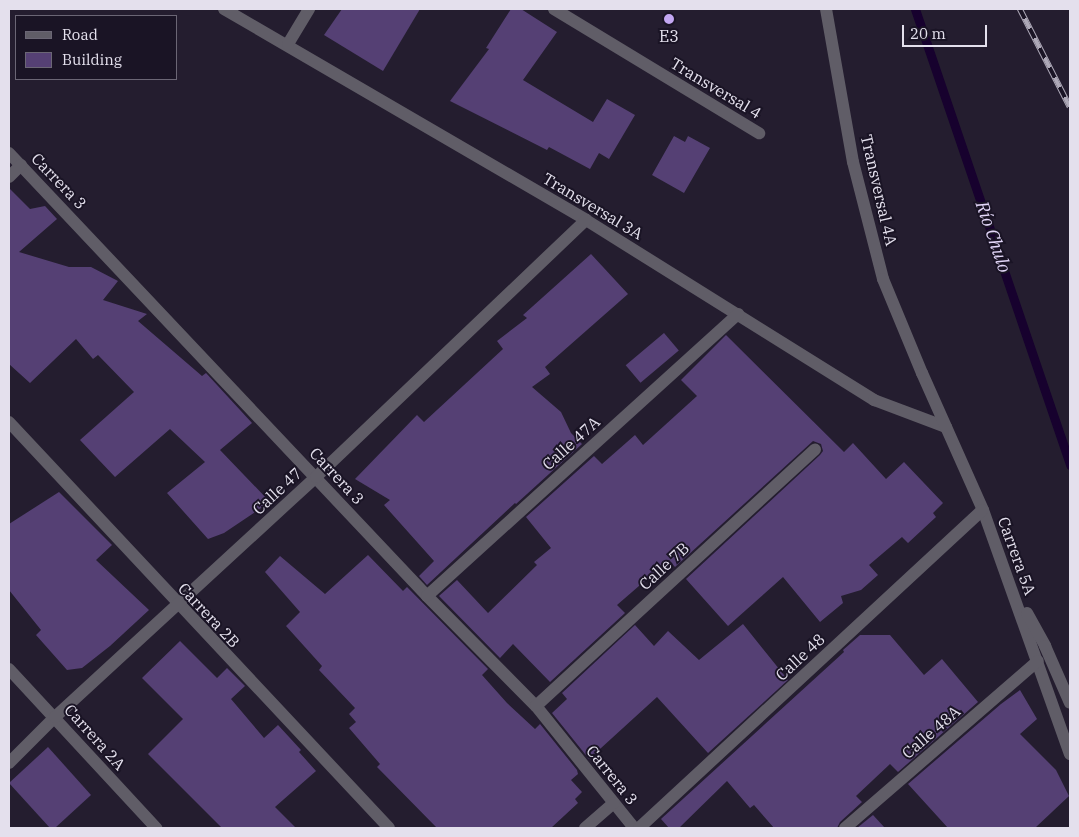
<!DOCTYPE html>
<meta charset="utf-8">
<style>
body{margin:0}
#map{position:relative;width:1079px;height:837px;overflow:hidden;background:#241d2f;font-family:"IBM Plex Serif",serif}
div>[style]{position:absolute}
.stream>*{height:9px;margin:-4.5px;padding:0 4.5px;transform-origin:4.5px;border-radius:4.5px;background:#17012e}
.building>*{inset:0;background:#554074;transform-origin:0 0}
.street>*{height:12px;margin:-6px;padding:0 6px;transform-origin:6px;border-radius:6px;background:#605d67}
.rail>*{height:5.5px;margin-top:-2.75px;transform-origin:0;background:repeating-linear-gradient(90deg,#1a1425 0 11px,#aea9b8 0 22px);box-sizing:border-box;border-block:1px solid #aea9b8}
.dots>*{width:14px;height:14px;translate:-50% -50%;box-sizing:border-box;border:2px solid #1a1425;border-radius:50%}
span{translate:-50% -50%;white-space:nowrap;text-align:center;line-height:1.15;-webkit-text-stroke:4px #1a1425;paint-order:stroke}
.poi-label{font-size:16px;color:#e4e0ed}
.street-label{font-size:16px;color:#e4e0ed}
.water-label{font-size:18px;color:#e3d7f9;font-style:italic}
.frame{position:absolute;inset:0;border:10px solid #e4e0ed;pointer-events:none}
.legend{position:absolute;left:15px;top:15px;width:162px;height:65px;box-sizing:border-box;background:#1a1425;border:1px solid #6b6675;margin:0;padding:6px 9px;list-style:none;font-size:15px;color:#e4e0ed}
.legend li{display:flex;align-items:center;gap:10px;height:25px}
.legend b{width:25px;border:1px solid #6b6675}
.scale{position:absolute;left:902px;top:25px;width:85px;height:22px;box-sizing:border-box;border:2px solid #e4e0ed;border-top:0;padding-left:6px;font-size:15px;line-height:18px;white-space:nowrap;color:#e4e0ed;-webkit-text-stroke:4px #1a1425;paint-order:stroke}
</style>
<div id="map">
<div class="stream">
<i style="left:915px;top:9px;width:482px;rotate:71.2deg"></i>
</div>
<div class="building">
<i style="clip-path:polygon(342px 9px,420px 9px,383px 71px,324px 35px)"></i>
<i style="clip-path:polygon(511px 9px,521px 9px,557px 32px,523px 80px,593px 122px,607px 99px,635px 115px,609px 159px,599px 153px,590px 169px,549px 147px,547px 150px,450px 101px,489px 49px,486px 48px)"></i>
<i style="clip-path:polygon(674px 136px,685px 142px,688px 136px,710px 148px,684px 193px,652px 175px)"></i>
<i style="clip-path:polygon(9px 188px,30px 209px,45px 206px,57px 219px,19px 252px,69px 267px,91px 267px,118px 281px,103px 300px,147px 314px,138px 321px,202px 376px,206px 373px,252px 423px,220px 450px,270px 502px,224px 533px,208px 539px,167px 493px,205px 462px,170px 429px,115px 477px,80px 440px,134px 392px,98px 355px,93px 359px,76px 339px,30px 383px,9px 364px)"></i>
<i style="clip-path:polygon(591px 254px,628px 294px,545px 367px,550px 374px,532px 387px,561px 412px,571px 433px,582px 444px,516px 504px,515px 503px,427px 585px,419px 576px,434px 561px,384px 505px,390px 500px,355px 479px,417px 415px,424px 422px,503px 349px,497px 341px,527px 318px,523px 315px)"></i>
<i style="left:664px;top:333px;width:23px;height:50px;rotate:50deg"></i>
<i style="clip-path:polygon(726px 335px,844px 452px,853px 443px,886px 479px,904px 462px,943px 503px,933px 513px,936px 517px,908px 543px,902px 537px,869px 565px,878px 575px,861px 590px,841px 596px,843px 603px,820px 622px,783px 577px,728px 626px,686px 579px,820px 455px,823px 451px,821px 444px,813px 441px,675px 567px,669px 560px,617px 605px,625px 613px,550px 682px,513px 644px,500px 658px,439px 596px,457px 580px,488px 613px,537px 565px,534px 562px,551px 548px,526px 517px,594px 456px,602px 464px,635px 435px,643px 445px,697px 396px,681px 380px)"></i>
<i style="clip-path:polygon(59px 492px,112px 545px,96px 560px,149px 610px,110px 646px,82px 668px,67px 670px,36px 635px,41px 630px,9px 590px,9px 524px)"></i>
<i style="clip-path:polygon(368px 555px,403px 591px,407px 587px,488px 669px,482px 675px,507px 703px,535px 729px,540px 724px,577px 770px,578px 774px,571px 780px,582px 792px,575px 799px,578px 803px,551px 828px,437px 828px,377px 767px,380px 764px,349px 728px,356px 722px,349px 714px,355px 708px,319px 670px,322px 666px,286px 626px,300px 612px,265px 572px,280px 556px,325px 594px)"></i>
<i style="clip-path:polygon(743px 624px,788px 680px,708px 753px,657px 697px,589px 759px,552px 713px,567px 699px,562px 693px,635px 625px,654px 646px,668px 631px,699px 660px)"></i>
<i style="clip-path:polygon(860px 635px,890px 635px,924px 675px,942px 659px,978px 702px,898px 772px,890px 764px,856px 796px,862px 802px,840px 822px,837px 828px,774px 828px,754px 805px,750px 808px,727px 781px,679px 828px,669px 828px,661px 819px,844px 652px,843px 650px)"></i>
<i style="clip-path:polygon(180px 641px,217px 678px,227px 668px,245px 686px,231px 699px,264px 738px,278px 725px,301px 750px,299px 752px,316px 771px,275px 807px,296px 828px,222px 828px,148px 754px,183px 719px,142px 678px)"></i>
<i style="clip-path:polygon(1020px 690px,1037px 719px,1020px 734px,1056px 770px,1069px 796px,1035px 828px,948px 828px,908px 784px,1001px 704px)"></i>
<i style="clip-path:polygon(48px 747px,91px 795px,55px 828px,50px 828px,9px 783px)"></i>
<i style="clip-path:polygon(873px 815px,885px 828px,857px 828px)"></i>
</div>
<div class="street">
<i style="left:224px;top:9px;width:419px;rotate:30.2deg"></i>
<i style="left:586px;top:220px;width:340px;rotate:32deg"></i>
<i style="left:874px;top:400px;width:77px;rotate:20.6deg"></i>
<i style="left:554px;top:9px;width:240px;rotate:31.2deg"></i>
<i style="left:826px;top:9px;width:155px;rotate:80deg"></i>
<i style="left:853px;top:162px;width:121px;rotate:75.6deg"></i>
<i style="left:883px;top:279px;width:102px;rotate:67.5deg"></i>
<i style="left:922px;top:373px;width:150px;rotate:66deg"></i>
<i style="left:983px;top:510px;width:259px;rotate:70.4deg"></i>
<i style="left:288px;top:44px;width:41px;rotate:-59deg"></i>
<i style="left:9px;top:153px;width:609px;rotate:46.66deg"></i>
<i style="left:427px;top:596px;width:155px;rotate:45.3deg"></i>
<i style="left:536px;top:706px;width:156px;rotate:51.2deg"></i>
<i style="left:9px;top:177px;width:17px;rotate:-45deg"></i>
<i style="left:9px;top:422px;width:556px;rotate:46.89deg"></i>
<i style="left:427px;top:596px;width:420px;rotate:-42.2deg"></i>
<i style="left:1027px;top:613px;width:38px;rotate:61deg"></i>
<i style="left:1045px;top:646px;width:62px;rotate:66.3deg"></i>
<i style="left:9px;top:669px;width:217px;rotate:47.2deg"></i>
<i style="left:536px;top:706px;width:379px;rotate:-42.6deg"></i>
<i style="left:9px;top:763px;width:65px;rotate:-45deg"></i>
<i style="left:55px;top:717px;width:355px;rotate:-42.6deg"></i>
<i style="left:316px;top:477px;width:373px;rotate:-43.6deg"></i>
<i style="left:585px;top:828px;width:38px;rotate:-41deg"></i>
<i style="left:639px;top:828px;width:468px;rotate:-42.8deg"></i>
<i style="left:845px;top:828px;width:255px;rotate:-40.9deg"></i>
</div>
<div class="rail">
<i style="left:1020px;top:9px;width:110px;rotate:63deg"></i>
</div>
<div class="dots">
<i style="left:669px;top:19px;background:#c3a7f2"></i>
</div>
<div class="poi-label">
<span style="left:669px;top:36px">E3</span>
</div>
<div class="street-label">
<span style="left:716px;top:88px;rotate:31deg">Transversal 4</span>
<span style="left:59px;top:181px;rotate:46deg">Carrera 3</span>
<span style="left:879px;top:190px;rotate:77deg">Transversal 4A</span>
<span style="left:593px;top:206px;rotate:31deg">Transversal 3A</span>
<span style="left:571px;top:443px;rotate:-42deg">Calle 47A</span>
<span style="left:337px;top:476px;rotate:47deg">Carrera 3</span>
<span style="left:277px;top:491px;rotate:-43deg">Calle 47</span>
<span style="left:1017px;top:556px;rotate:70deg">Carrera 5A</span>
<span style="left:664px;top:566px;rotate:-43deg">Calle 7B</span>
<span style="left:209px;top:615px;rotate:47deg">Carrera 2B</span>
<span style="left:800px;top:657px;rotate:-43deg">Calle 48</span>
<span style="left:931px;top:732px;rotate:-41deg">Calle 48A</span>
<span style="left:95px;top:737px;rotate:48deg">Carrera 2A</span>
<span style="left:612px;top:775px;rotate:51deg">Carrera 3</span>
</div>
<div class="water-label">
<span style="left:993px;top:237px;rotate:71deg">Río Chulo</span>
</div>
<div class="frame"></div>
<ul class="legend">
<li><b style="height:6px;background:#605d67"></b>Road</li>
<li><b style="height:14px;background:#554074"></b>Building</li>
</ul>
<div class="scale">20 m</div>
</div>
